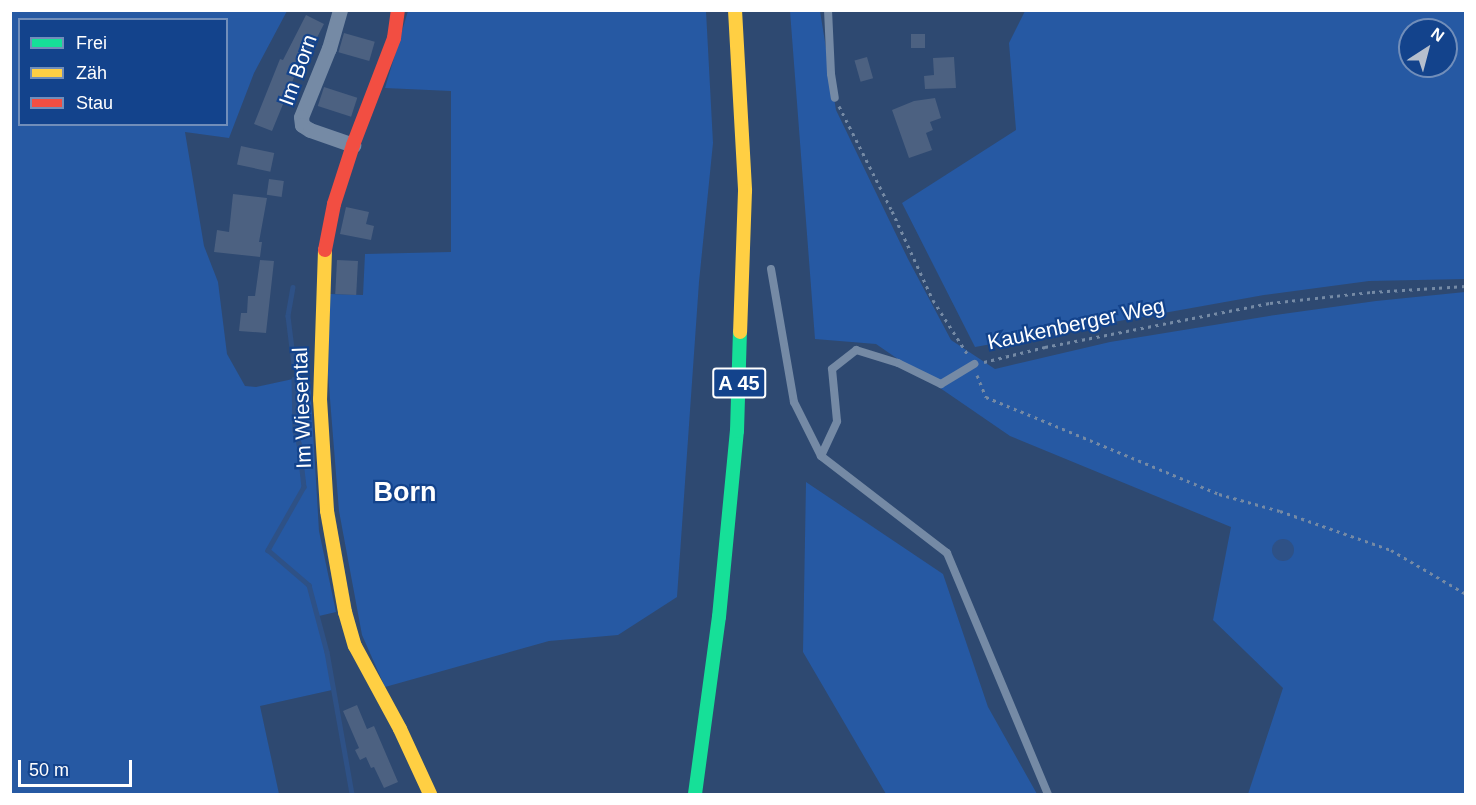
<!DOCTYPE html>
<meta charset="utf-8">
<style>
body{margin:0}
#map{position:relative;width:1476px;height:805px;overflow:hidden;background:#2e4971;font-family:Helvetica,sans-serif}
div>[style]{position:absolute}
.green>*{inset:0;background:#2659a3}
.water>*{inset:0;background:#2e5186}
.round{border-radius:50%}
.stream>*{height:4.5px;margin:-2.25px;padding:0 2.25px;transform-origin:2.25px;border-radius:2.25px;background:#2e5186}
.building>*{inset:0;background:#4c6181;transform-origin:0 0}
.path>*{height:3px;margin-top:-1.5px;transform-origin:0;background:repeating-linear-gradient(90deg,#758aa5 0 3px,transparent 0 7.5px)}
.lane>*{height:8px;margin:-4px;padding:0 4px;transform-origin:4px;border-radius:4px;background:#758aa5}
.street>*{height:15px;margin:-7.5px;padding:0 7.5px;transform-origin:7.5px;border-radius:7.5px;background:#758aa5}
.fast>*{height:14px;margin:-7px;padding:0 7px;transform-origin:7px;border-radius:7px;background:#16e098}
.slow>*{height:14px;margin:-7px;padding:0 7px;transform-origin:7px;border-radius:7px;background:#ffcf43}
.jam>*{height:14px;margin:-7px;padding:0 7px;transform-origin:7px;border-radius:7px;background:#f24e42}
span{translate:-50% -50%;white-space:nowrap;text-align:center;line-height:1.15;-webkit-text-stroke:4.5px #13438c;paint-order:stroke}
.shield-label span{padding:2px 4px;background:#13438c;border:2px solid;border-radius:4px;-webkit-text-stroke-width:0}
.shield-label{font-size:20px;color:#fff;font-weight:700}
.street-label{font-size:21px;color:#fff}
.district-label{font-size:27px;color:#fff;font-weight:700}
.frame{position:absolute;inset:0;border:12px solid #fff;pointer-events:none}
.legend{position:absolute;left:18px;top:18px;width:210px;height:108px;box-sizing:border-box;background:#13438c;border:2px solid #718eba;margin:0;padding:8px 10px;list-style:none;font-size:18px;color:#fff}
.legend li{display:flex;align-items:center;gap:12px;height:30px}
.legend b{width:30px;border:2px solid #718eba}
.north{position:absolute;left:1398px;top:18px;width:60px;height:60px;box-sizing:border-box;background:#13438c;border:2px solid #718eba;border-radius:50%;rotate:36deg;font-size:16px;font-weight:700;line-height:24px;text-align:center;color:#fff}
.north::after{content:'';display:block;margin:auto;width:21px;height:27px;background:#b6bfcd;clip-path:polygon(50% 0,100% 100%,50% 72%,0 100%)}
.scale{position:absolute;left:18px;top:760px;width:114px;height:27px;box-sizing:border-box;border:3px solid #fff;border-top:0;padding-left:8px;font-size:18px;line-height:21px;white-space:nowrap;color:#fff;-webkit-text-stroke:4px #13438c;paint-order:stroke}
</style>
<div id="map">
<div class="green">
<i style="clip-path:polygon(evenodd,10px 11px,287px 11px,254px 73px,229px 138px,185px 132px,204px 246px,218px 282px,227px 354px,245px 386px,256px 387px,293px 379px,293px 432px,298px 444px,303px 486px,266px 551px,307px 585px,326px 652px,332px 690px,260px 706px,279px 794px,11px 794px,10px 11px,20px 20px,226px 20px,226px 124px,20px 124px,20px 20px)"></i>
<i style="clip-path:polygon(408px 11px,706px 11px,713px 143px,699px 282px,677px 597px,618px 635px,549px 641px,385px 687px,362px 635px,339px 511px,328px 374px,330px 294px,363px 295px,365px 254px,451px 252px,451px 91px,385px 88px)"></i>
<i style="clip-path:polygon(790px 11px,820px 11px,836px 110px,908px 259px,951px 340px,995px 369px,1110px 342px,1269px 316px,1376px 301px,1465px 292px,1465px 794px,1248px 794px,1283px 688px,1213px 620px,1231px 527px,1010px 436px,876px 344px,815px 339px)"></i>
<i style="clip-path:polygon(evenodd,1025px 11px,1465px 11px,1465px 279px,1369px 281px,1264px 295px,975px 347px,902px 203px,1016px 130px,1009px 43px,1025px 11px,1410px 30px,1446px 30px,1446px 66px,1410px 66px,1410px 30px)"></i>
<i style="clip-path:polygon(295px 379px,310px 380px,319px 531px,336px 612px,319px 616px,310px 584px,270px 550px,306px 487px,300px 443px,295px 431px)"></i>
<i style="clip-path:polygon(806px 482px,943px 574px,988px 707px,1037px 794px,886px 794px,803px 652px)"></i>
</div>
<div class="water">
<i class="round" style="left:1272px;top:539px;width:22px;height:22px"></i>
</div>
<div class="stream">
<i style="left:293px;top:287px;width:29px;rotate:100deg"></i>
<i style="left:288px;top:316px;width:49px;rotate:83deg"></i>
<i style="left:294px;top:379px;width:52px;rotate:88.9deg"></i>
<i style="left:295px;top:431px;width:13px;rotate:72deg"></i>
<i style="left:299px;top:443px;width:44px;rotate:83.5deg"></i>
<i style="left:304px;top:487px;width:73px;rotate:119.7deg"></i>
<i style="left:268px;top:550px;width:54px;rotate:40.5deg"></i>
<i style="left:309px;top:585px;width:69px;rotate:75deg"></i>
<i style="left:327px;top:652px;width:144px;rotate:80deg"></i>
</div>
<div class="building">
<i style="clip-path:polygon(306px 15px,324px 24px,308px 55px,304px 53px,272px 131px,254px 124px,280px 59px,283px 60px)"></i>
<i style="left:344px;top:33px;width:32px;height:20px;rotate:16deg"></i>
<i style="left:911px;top:34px;width:14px;height:14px"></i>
<i style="left:867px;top:57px;width:22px;height:13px;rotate:74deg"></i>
<i style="clip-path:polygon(954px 57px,956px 88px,925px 89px,924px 76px,934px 75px,933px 58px)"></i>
<i style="left:324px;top:87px;width:35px;height:20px;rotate:18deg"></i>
<i style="clip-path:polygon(935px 98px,941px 118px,930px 122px,933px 130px,926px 133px,932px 150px,909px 158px,892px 110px,914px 101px)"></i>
<i style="left:241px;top:146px;width:34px;height:19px;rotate:12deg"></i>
<i style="left:269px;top:179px;width:15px;height:16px;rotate:8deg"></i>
<i style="clip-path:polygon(233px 194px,267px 198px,259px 242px,262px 242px,260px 257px,214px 252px,217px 230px,229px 232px)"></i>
<i style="clip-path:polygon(346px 207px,369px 212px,366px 224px,374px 226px,371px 240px,340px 234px)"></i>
<i style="clip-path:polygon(260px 260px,274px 261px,266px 333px,239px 331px,241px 313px,247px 313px,248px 296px,255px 296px)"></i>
<i style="left:337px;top:260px;width:21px;height:34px;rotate:3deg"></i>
<i style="clip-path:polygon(357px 705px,367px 729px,374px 726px,398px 782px,384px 788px,374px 767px,371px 768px,366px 757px,360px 760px,355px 750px,359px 748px,343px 711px)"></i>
</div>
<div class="path">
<i style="left:839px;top:106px;width:118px;rotate:63.2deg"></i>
<i style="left:892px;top:211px;width:98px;rotate:65.3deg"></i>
<i style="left:933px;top:300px;width:65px;rotate:57.5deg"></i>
<i style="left:984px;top:362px;width:63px;rotate:-13.8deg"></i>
<i style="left:1045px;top:347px;width:229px;rotate:-11.1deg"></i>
<i style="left:1270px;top:303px;width:103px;rotate:-6.2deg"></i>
<i style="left:1372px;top:292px;width:94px;rotate:-3.7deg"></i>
<i style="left:977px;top:375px;width:24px;rotate:68deg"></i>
<i style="left:986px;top:397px;width:252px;rotate:22.6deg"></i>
<i style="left:1219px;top:494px;width:63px;rotate:15.6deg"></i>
<i style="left:1280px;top:511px;width:118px;rotate:19.4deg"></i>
<i style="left:1391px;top:550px;width:87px;rotate:30.4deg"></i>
</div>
<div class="lane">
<i style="left:828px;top:10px;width:64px;rotate:87.3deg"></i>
<i style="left:831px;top:74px;width:24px;rotate:81deg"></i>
<i style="left:771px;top:269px;width:135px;rotate:80.2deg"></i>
<i style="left:794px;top:402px;width:60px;rotate:63.4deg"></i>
<i style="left:821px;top:456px;width:159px;rotate:37.6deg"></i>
<i style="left:947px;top:553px;width:261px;rotate:67.3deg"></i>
<i style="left:821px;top:456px;width:38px;rotate:-65deg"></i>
<i style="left:837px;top:421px;width:52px;rotate:-95.5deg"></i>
<i style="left:832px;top:369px;width:31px;rotate:-38deg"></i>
<i style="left:856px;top:350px;width:44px;rotate:17.2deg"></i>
<i style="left:898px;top:363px;width:48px;rotate:26deg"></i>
<i style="left:941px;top:384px;width:39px;rotate:-31deg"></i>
</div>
<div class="street">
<i style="left:340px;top:10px;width:40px;rotate:106deg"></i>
<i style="left:329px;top:48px;width:74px;rotate:112.1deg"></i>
<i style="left:301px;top:117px;width:8px;rotate:83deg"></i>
<i style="left:302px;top:125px;width:9px;rotate:32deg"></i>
<i style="left:310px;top:130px;width:46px;rotate:19.2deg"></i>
</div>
<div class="fast">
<i style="left:695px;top:794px;width:179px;rotate:-82.3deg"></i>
<i style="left:719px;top:617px;width:187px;rotate:-84.5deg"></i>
<i style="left:737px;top:431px;width:99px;rotate:-88.3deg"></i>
</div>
<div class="slow">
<i style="left:735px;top:10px;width:181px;rotate:86.8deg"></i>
<i style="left:745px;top:191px;width:141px;rotate:92deg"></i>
<i style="left:325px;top:250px;width:149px;rotate:91.9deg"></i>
<i style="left:320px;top:399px;width:112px;rotate:86.4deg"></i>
<i style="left:327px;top:511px;width:103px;rotate:79.9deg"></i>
<i style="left:345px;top:612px;width:35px;rotate:74deg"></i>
<i style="left:355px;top:646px;width:94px;rotate:61.5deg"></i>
<i style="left:400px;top:729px;width:72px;rotate:65.2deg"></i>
</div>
<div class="jam">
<i style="left:325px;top:250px;width:47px;rotate:-78.9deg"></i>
<i style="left:334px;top:204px;width:62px;rotate:-72.1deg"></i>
<i style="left:353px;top:145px;width:115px;rotate:-69deg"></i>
<i style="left:394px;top:38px;width:28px;rotate:-82deg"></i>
</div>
<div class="shield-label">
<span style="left:739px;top:383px">A 45</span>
</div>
<div class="street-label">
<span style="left:298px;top:70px;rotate:-70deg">Im Born</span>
<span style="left:1076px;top:324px;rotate:-12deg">Kaukenberger Weg</span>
<span style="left:302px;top:408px;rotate:-92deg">Im Wiesental</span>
</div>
<div class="district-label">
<span style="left:405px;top:493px">Born</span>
</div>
<div class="frame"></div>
<ul class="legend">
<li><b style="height:8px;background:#16e098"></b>Frei</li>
<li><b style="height:8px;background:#ffcf43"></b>Zäh</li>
<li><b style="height:8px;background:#f24e42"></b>Stau</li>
</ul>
<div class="north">N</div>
<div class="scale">50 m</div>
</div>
